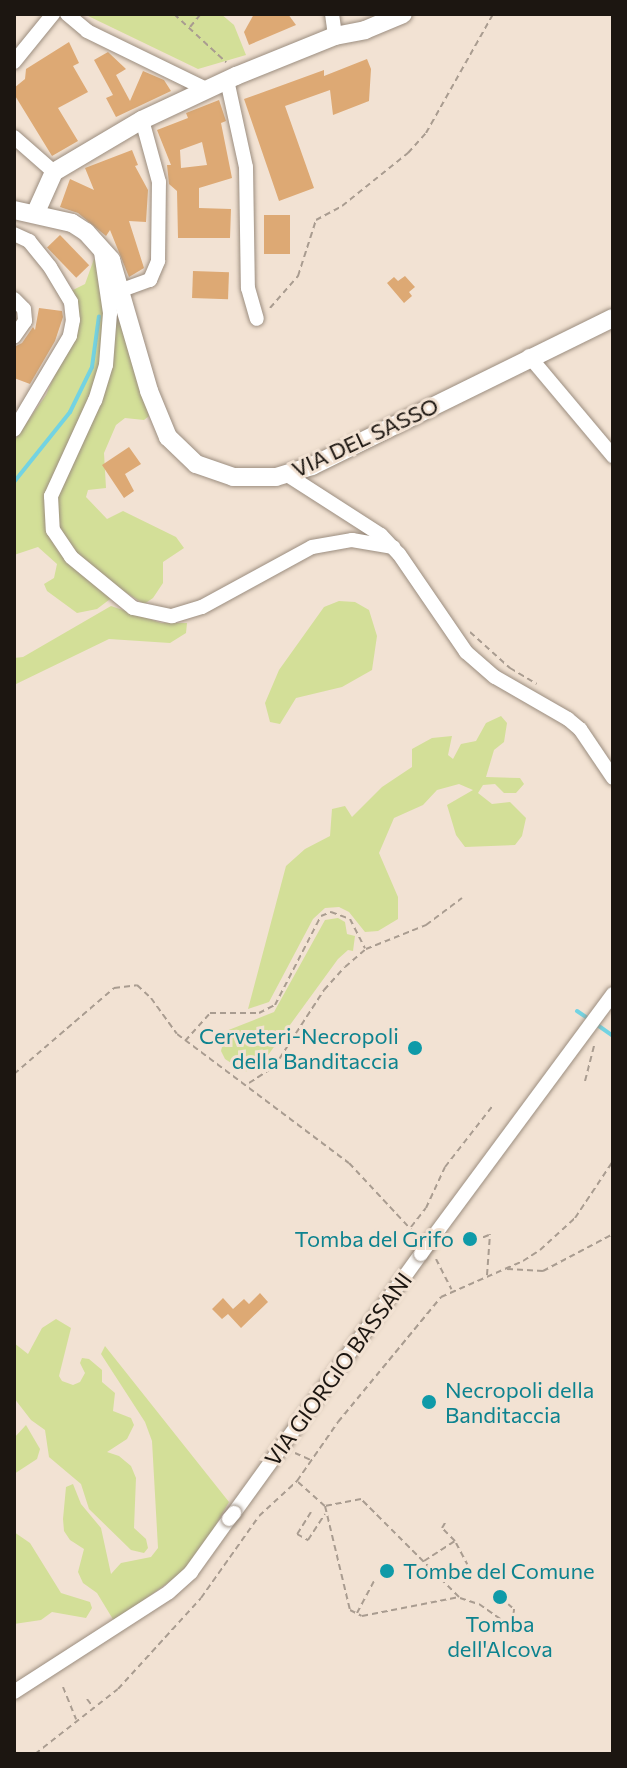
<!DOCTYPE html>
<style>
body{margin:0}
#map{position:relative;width:627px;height:1768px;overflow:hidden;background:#f2e2d3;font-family:Commissioner,sans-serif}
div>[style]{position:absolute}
.green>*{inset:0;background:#d3df98}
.stream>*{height:4px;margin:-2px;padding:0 2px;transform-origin:2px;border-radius:2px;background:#73d3e2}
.building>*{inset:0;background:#dda974;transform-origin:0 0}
.path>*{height:2px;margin-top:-1px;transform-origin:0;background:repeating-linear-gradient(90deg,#a99c90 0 6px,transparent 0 10px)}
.roads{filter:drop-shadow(0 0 2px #9b8d7f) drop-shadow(0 0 2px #9b8d7f)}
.minor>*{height:14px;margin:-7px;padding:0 7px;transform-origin:7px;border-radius:7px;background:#fff}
.tertiary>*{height:18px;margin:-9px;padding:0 9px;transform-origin:9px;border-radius:9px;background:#fff}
.bridges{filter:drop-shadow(0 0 2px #9b8d7f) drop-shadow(0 0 2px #9b8d7f)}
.minor-bridge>*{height:14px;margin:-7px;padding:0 7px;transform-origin:7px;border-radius:7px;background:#fff}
.dots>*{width:22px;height:22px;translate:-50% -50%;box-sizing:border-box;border:4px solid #f2e2d3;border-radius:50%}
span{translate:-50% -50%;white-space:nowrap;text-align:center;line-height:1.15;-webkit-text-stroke:6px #f2e2d3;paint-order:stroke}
.street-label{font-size:22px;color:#1c1611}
.culture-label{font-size:22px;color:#0d838f}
.right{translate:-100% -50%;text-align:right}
.left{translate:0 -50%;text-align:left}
.frame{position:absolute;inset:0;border:16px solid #1c1611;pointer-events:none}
</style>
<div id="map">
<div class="green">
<i style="clip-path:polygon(84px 14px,221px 14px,234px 25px,246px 55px,198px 69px)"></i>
<i style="clip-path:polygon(94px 259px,106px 271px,149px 416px,144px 420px,125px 418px,116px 425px,104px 453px,106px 488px,88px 490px,86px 497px,107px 519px,123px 511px,176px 537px,184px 548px,163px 562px,163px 583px,153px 598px,144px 604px,122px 590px,97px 609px,77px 613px,47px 591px,44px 584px,54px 578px,57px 564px,38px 547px,14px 555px,14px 441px,46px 395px,66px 349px,76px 315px,65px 294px,85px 284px)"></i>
<i style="clip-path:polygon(339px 601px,355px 602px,369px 610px,377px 636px,372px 670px,342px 687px,296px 698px,280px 724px,270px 722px,265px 703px,279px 670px,324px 607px)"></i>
<i style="clip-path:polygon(111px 606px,161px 623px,187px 623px,186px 633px,170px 643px,109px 639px,14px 685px,14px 658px,23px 657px)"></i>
<i style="clip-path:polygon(501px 716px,507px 723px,504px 742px,494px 750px,486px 777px,520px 778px,524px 784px,516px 793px,504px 793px,495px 784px,483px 785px,478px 793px,492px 804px,510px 802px,526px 818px,522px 836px,515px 845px,465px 847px,456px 835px,447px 805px,473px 790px,459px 784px,437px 790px,423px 805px,394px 818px,379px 853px,398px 897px,398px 919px,378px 931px,365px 932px,349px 912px,339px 907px,325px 908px,313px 919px,269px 1002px,248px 1009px,286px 866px,305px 849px,330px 836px,332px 809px,345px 806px,352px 817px,382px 787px,412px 767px,412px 749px,432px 738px,452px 736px,448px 755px,453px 759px,461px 744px,476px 741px,486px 723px)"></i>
<i style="clip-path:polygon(338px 918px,345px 922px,347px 934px,355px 936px,353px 951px,348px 950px,338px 959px,263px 1062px,245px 1072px,225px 1059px,221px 1051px,226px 1031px,274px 1012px,325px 920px)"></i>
<i style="clip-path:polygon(56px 1319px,71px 1328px,59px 1376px,62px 1381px,73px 1385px,80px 1382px,85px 1373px,80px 1363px,82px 1358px,89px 1359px,102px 1370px,102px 1382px,115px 1393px,113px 1411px,131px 1418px,134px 1425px,127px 1439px,107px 1452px,119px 1456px,131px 1466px,136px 1478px,134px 1528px,146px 1539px,148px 1548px,144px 1553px,131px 1550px,89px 1509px,81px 1484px,49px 1457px,45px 1430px,31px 1420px,14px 1398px,14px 1343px,28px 1354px,42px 1328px)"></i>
<i style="clip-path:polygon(105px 1346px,229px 1502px,210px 1535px,183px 1572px,114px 1621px,97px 1593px,83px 1583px,78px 1572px,84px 1549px,70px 1540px,64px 1531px,63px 1519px,66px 1487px,73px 1484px,81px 1504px,101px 1528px,111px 1574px,121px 1563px,151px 1557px,158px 1548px,152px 1441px,145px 1422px,101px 1354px)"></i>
<i style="clip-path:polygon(26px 1425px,40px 1449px,37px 1459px,14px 1474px,14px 1438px)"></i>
<i style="clip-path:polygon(14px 1532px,30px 1543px,61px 1593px,90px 1602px,92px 1608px,86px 1618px,52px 1612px,41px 1620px,14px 1624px)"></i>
</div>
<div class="stream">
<i style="left:14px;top:482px;width:90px;rotate:-51.3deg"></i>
<i style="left:70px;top:412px;width:50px;rotate:-63.9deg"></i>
<i style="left:92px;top:367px;width:51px;rotate:-82.2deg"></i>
<i style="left:577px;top:1011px;width:11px;rotate:34deg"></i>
<i style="left:596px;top:1024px;width:21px;rotate:35deg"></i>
</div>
<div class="building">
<i style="clip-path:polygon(254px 14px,288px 14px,296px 25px,249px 45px,244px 32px)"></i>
<i style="clip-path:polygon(69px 42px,79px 63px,73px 66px,88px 92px,58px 108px,78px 141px,52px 156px,14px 94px,14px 88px,25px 79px,26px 69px)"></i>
<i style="clip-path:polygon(108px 52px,126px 69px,116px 75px,130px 101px,143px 71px,164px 80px,171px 91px,116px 117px,106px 98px,113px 95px,94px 60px)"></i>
<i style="clip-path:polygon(367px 59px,371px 69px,369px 101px,333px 115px,330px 90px,285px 106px,314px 188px,279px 201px,244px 99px,324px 70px,324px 76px)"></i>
<i style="clip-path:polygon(evenodd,219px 100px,226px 121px,221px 123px,232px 178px,199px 188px,199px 208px,231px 209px,230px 238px,178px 238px,177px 191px,169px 184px,167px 165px,171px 165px,157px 130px,188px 118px,186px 113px,219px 100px,202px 142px,207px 165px,181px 168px,180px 150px,202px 142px)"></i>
<i style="clip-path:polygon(132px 150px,138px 165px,135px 166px,148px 190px,146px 222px,129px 221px,144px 268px,129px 277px,110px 230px,106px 236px,78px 213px,60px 207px,70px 179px,94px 190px,85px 168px)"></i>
<i style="left:264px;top:215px;width:26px;height:39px"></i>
<i style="left:60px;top:235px;width:42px;height:18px;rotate:46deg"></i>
<i style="left:193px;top:271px;width:36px;height:27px;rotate:2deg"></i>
<i style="clip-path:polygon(405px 276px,415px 287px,409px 292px,412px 296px,404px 303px,387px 283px,394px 277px,398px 281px)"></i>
<i style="clip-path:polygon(39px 308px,62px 311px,63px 317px,55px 341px,30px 384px,14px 378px,14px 347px,22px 343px,33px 327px,35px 330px)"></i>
<i style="clip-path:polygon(129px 447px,141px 464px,125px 474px,134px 491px,124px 498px,102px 465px)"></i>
<i style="clip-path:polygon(260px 1293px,268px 1302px,241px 1328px,228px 1314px,222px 1319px,212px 1309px,223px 1298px,233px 1309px,244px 1299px,249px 1304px)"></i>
</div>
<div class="path">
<i style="left:174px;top:14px;width:71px;rotate:42.7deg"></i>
<i style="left:190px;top:27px;width:17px;rotate:-50deg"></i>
<i style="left:270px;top:308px;width:43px;rotate:-48.8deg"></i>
<i style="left:298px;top:276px;width:59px;rotate:-72.2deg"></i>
<i style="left:316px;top:220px;width:30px;rotate:-28deg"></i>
<i style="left:342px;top:206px;width:85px;rotate:-38.8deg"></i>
<i style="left:408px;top:153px;width:27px;rotate:-48deg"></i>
<i style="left:426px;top:133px;width:137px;rotate:-60.6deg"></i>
<i style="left:470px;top:632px;width:54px;rotate:42deg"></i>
<i style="left:510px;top:668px;width:31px;rotate:31deg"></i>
<i style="left:185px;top:1041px;width:38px;rotate:-48deg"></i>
<i style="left:210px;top:1013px;width:49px"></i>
<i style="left:259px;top:1013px;width:18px;rotate:-27deg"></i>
<i style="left:275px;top:1005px;width:100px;rotate:-62.7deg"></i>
<i style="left:321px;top:916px;width:11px;rotate:-22deg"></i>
<i style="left:331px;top:912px;width:20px;rotate:20deg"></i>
<i style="left:350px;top:919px;width:33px;rotate:63deg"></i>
<i style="left:14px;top:1074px;width:132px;rotate:-40.7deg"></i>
<i style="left:114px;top:988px;width:23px;rotate:-7deg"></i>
<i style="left:137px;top:985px;width:19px;rotate:43deg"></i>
<i style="left:151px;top:998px;width:44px;rotate:54.2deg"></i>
<i style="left:177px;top:1034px;width:215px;rotate:36.9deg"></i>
<i style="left:349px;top:1163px;width:100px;rotate:47deg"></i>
<i style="left:585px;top:1081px;width:40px;rotate:-75.6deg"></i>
<i style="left:249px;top:1083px;width:30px;rotate:-33deg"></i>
<i style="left:274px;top:1067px;width:92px;rotate:-57deg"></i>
<i style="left:324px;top:990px;width:31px;rotate:-48deg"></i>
<i style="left:345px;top:967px;width:28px;rotate:-41deg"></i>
<i style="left:366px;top:949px;width:65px;rotate:-21.8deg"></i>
<i style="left:426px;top:925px;width:45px;rotate:-36.9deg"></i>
<i style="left:411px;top:1227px;width:24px;rotate:-52deg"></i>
<i style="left:426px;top:1208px;width:45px;rotate:-65.1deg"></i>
<i style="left:445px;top:1167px;width:80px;rotate:-52.1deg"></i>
<i style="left:472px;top:1229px;width:12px;rotate:81deg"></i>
<i style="left:474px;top:1241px;width:16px;rotate:-22deg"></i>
<i style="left:436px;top:1259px;width:34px;rotate:63deg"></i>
<i style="left:507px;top:1269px;width:36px;rotate:3deg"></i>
<i style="left:543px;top:1271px;width:79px;rotate:-27.9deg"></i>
<i style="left:487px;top:1275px;width:41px;rotate:-85.8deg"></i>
<i style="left:295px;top:1453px;width:17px;rotate:24deg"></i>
<i style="left:298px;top:1482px;width:36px;rotate:42deg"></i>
<i style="left:325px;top:1506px;width:107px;rotate:76.5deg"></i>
<i style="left:350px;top:1610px;width:13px;rotate:27deg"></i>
<i style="left:362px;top:1616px;width:99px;rotate:-11.1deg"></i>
<i style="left:459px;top:1597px;width:139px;rotate:-135deg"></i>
<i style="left:361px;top:1499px;width:37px;rotate:169deg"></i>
<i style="left:311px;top:1512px;width:26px;rotate:122deg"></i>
<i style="left:297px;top:1534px;width:13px;rotate:29deg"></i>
<i style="left:308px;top:1540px;width:31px;rotate:-57deg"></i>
<i style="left:456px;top:1543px;width:24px;rotate:62deg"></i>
<i style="left:424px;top:1561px;width:37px;rotate:-33deg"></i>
<i style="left:455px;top:1541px;width:18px;rotate:-135deg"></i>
<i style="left:442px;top:1528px;width:6px;rotate:-59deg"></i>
<i style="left:500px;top:1597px;width:18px;rotate:41deg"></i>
<i style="left:514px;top:1609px;width:12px;rotate:95deg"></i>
<i style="left:460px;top:1598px;width:20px;rotate:18deg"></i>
<i style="left:479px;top:1604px;width:35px;rotate:35deg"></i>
<i style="left:508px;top:1624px;width:11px"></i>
<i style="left:357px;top:1613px;width:36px;rotate:-62deg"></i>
<i style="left:63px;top:1687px;width:35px;rotate:68deg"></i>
<i style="left:87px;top:1699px;width:10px;rotate:53deg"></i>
<i style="left:35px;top:1754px;width:105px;rotate:-38.1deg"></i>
<i style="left:118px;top:1689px;width:123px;rotate:-47.6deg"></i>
<i style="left:201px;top:1598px;width:100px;rotate:-54.7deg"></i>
<i style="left:259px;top:1516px;width:52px;rotate:-42.6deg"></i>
<i style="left:297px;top:1481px;width:72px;rotate:-55.2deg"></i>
<i style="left:338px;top:1422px;width:162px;rotate:-50.5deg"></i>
<i style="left:441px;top:1297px;width:90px;rotate:-23.7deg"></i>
<i style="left:523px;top:1261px;width:20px;rotate:-33deg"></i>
<i style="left:540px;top:1250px;width:47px;rotate:-42.4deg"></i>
<i style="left:575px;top:1218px;width:69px;rotate:-56.3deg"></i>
</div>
<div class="roads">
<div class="minor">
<i style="left:67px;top:14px;width:26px;rotate:40deg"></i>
<i style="left:87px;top:31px;width:132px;rotate:26deg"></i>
<i style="left:332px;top:14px;width:22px;rotate:82deg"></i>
<i style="left:14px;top:62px;width:62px;rotate:-50.9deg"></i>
<i style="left:227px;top:80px;width:89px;rotate:77.7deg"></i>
<i style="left:246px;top:167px;width:121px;rotate:89.1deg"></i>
<i style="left:248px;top:288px;width:32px;rotate:74deg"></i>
<i style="left:14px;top:137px;width:53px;rotate:41.2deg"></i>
<i style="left:14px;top:234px;width:17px;rotate:25deg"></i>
<i style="left:29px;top:241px;width:33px;rotate:51deg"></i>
<i style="left:50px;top:267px;width:41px;rotate:59deg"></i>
<i style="left:71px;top:302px;width:18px;rotate:84deg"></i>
<i style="left:73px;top:320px;width:16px;rotate:101deg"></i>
<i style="left:70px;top:336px;width:109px;rotate:120.8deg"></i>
<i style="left:101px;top:252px;width:62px;rotate:81.6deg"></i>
<i style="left:110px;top:313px;width:52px;rotate:94.4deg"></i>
<i style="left:106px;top:365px;width:37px;rotate:107deg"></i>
<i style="left:95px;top:400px;width:106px;rotate:114.6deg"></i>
<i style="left:51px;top:496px;width:34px;rotate:87deg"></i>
<i style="left:53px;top:530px;width:32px;rotate:56deg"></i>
<i style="left:71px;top:557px;width:80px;rotate:39.4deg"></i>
<i style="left:133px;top:608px;width:40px;rotate:12deg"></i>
<i style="left:172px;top:616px;width:31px;rotate:-17deg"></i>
<i style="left:202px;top:607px;width:125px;rotate:-28.6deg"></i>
<i style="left:312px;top:547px;width:41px;rotate:-9.9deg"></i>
<i style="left:352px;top:540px;width:42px;rotate:9.7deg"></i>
<i style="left:122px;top:290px;width:30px;rotate:-20deg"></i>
<i style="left:150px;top:280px;width:21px;rotate:-67deg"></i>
<i style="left:158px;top:261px;width:79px;rotate:-89.3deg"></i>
<i style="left:159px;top:182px;width:64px;rotate:-105.3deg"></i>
<i style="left:14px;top:299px;width:14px;rotate:45deg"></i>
<i style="left:24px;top:309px;width:12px;rotate:85deg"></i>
<i style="left:25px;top:321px;width:19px;rotate:125deg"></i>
<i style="left:529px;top:356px;width:131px;rotate:50deg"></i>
<i style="left:286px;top:474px;width:113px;rotate:32.7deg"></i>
<i style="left:381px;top:535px;width:26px;rotate:47deg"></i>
<i style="left:399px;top:554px;width:119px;rotate:55.6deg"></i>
<i style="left:466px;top:652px;width:38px;rotate:41deg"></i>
<i style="left:495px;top:677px;width:84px;rotate:29.9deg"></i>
<i style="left:568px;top:719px;width:16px;rotate:40deg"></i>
<i style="left:580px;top:729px;width:59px;rotate:56deg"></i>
<i style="left:428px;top:1244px;width:311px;rotate:-53.5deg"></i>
<i style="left:234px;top:1513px;width:319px;rotate:-54.2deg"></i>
<i style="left:14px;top:1692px;width:184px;rotate:-32.8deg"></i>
<i style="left:169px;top:1592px;width:30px;rotate:-42deg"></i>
<i style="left:191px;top:1572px;width:65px;rotate:-54.4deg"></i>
</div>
<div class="tertiary">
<i style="left:14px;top:210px;width:59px;rotate:12.6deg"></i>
<i style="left:72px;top:223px;width:17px;rotate:33deg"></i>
<i style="left:86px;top:232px;width:38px;rotate:48deg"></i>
<i style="left:111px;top:260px;width:136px;rotate:73.8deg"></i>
<i style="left:149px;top:391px;width:50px;rotate:67.6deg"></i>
<i style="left:168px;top:437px;width:39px;rotate:44deg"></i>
<i style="left:196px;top:464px;width:39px;rotate:19deg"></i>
<i style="left:233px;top:477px;width:43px"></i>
<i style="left:276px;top:477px;width:38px;rotate:-17deg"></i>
<i style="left:312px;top:466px;width:335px;rotate:-26.2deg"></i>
<i style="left:36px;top:212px;width:44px;rotate:-65.8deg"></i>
<i style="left:54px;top:172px;width:102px;rotate:-30.6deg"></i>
<i style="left:142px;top:120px;width:104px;rotate:-25.1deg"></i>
<i style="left:236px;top:76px;width:107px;rotate:-22deg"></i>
<i style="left:335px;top:36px;width:31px;rotate:-11deg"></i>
<i style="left:365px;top:30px;width:41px;rotate:-22.8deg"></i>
</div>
</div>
<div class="bridges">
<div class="minor-bridge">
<i style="left:421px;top:1254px;width:12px;rotate:-55deg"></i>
<i style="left:229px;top:1519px;width:8px;rotate:-50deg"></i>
</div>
</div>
<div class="dots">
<i style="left:415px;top:1048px;background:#0f9aa8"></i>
<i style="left:470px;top:1239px;background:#0f9aa8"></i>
<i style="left:429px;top:1402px;background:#0f9aa8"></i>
<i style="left:387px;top:1571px;background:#0f9aa8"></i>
<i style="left:500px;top:1597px;background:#0f9aa8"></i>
</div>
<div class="street-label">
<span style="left:365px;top:437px;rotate:-25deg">VIA DEL SASSO</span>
<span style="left:338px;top:1369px;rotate:-54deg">VIA GIORGIO BASSANI</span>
</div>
<div class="culture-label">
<span class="right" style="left:399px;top:1048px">Cerveteri-Necropoli<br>della Banditaccia</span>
<span class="right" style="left:454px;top:1239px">Tomba del Grifo</span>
<span class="left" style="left:445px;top:1402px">Necropoli della<br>Banditaccia</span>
<span class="left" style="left:403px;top:1571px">Tombe del Comune</span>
<span style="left:500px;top:1636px">Tomba<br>dell'Alcova</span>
</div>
<div class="frame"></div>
</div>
